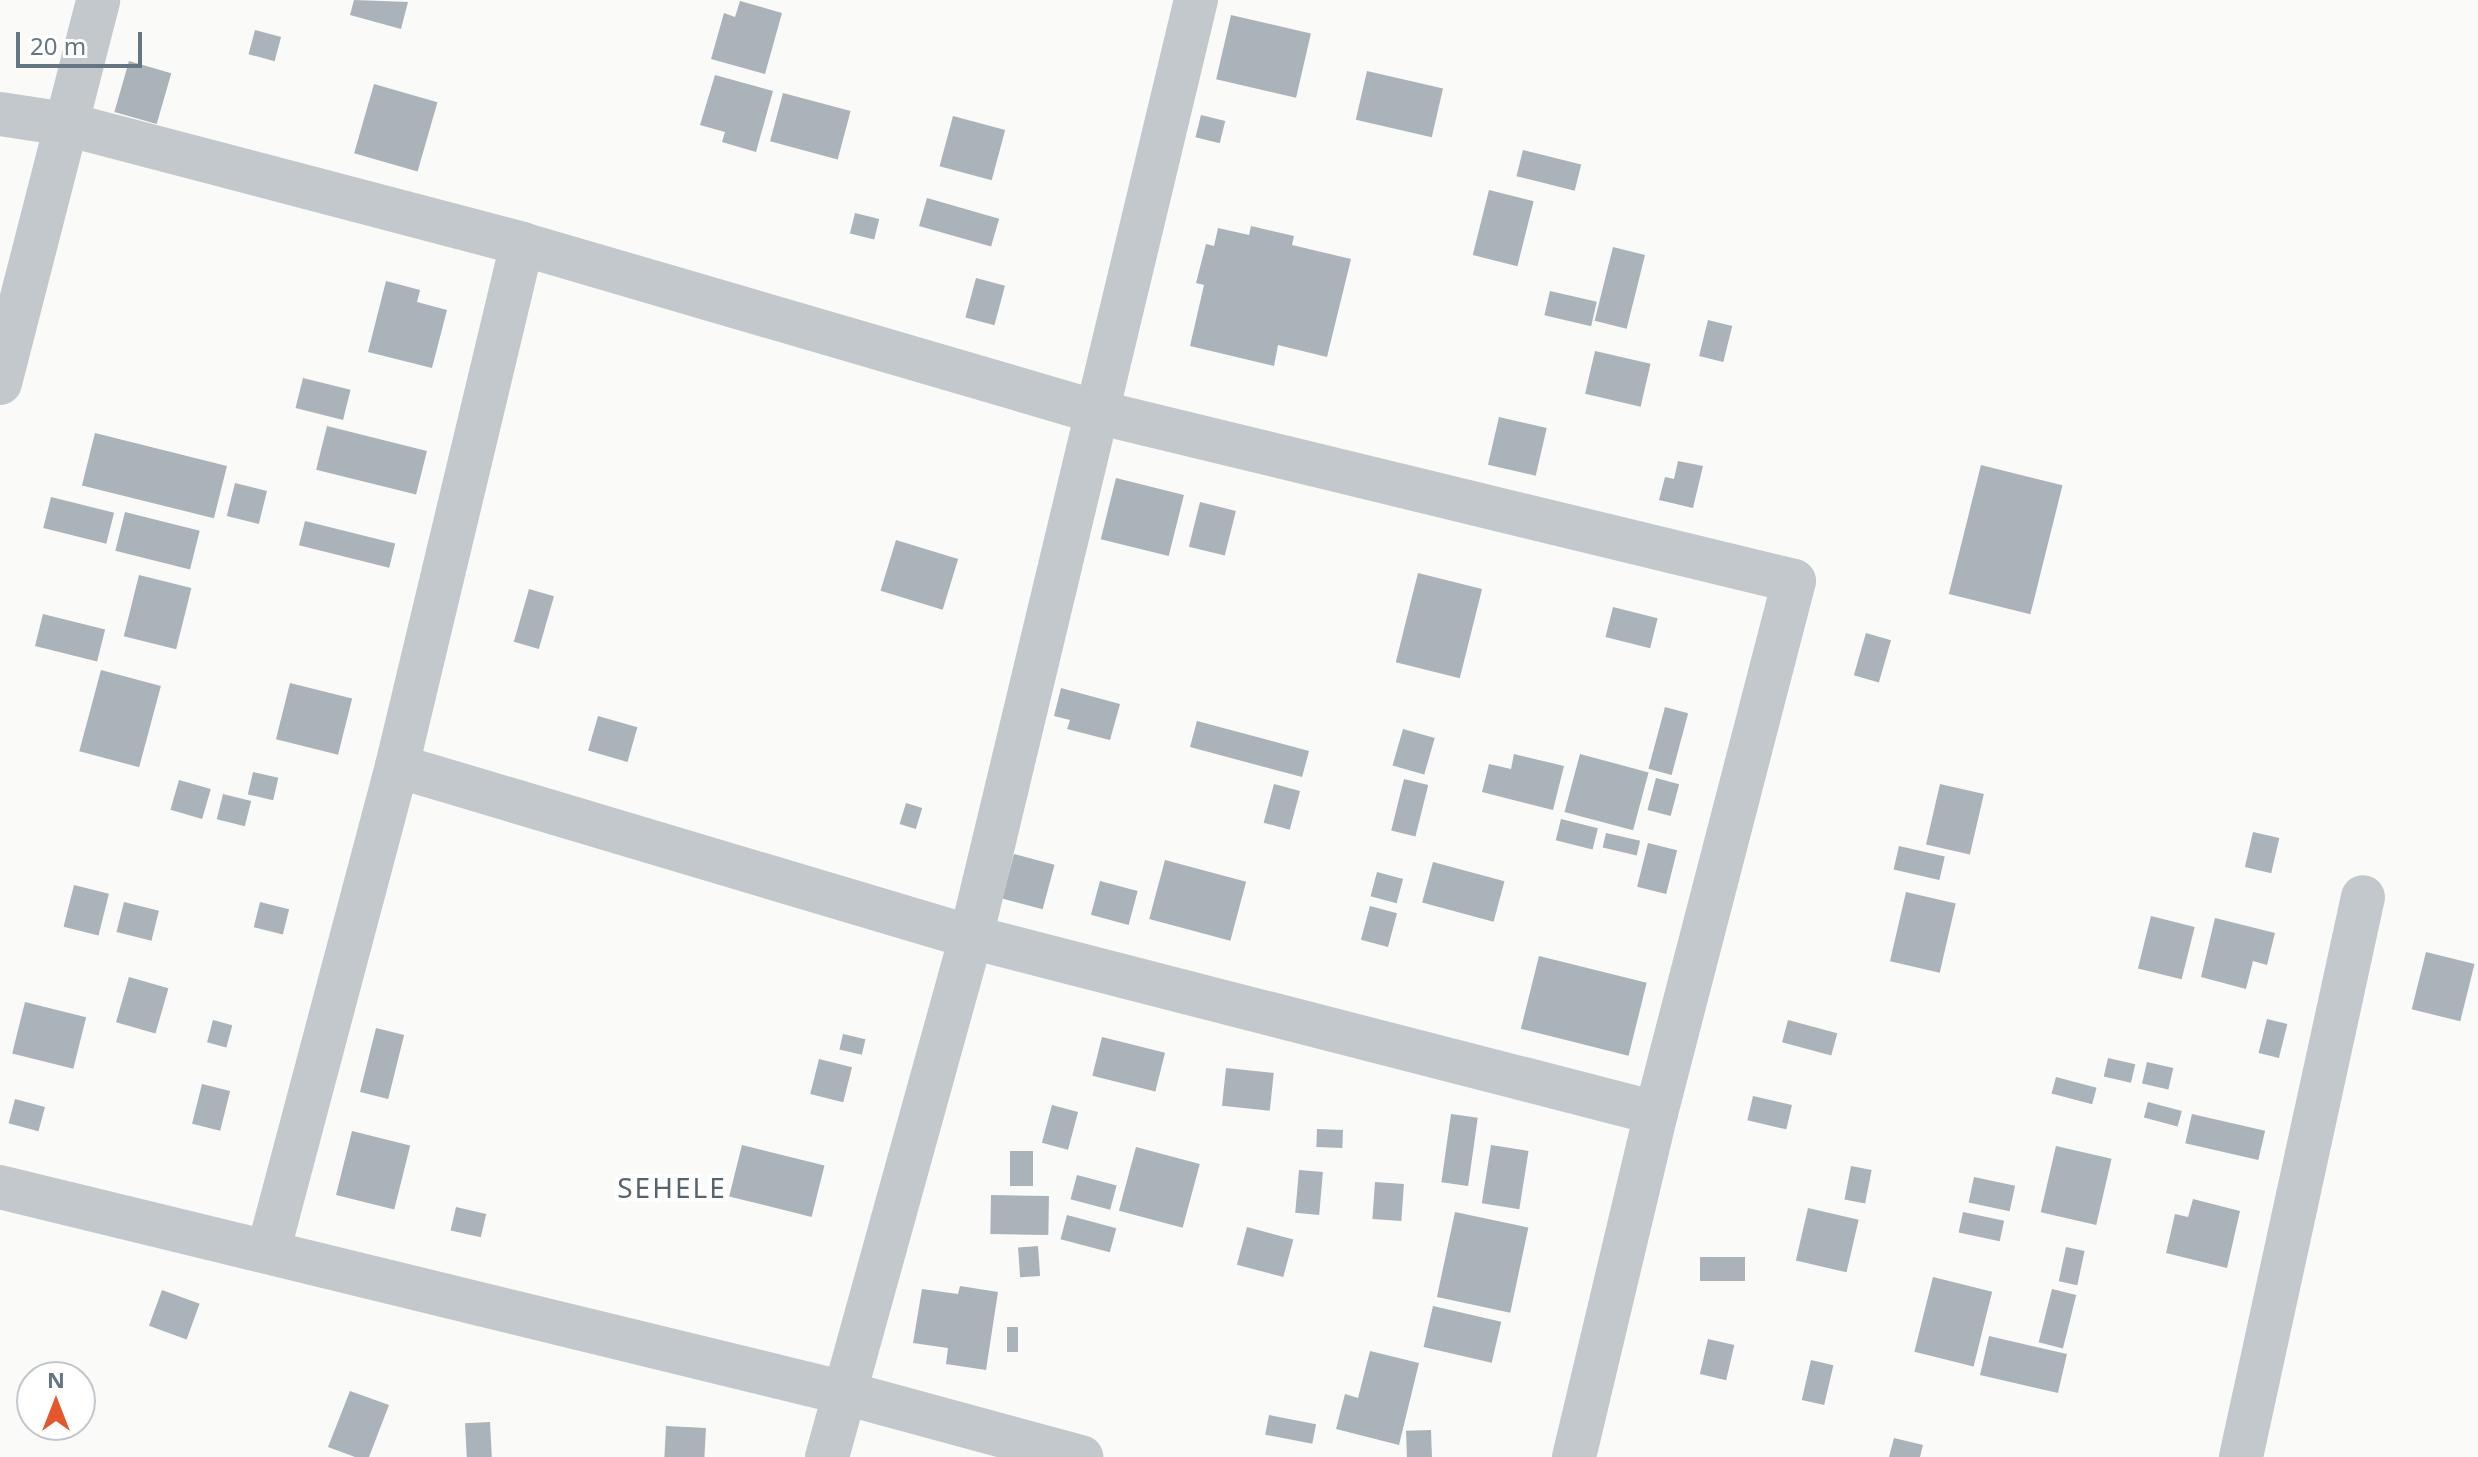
<!DOCTYPE html>
<style>
body{margin:0}
#map{position:relative;width:2478px;height:1457px;overflow:hidden;background:#fafaf8;font-family:"Noto Sans",sans-serif}
div>[style]{position:absolute}
.building>*{inset:0;background:#aab3b9;transform-origin:0 0}
.minor>*{height:44px;margin:-22px;padding:0 22px;transform-origin:22px;border-radius:22px;background:#c3c8cc}
span{translate:-50% -50%;white-space:nowrap;text-align:center;line-height:1.15;-webkit-text-stroke:8px #fff;paint-order:stroke}
.quarter-label{font-size:28px;color:#57646e;letter-spacing:2px}
.north{position:absolute;left:16px;top:1361px;width:80px;height:80px;box-sizing:border-box;background:#fff;border:2px solid #c1c8cd;border-radius:50%;rotate:0deg;font-size:22px;font-weight:700;line-height:32px;text-align:center;color:#657683}
.north::after{content:'';display:block;margin:auto;width:28px;height:36px;background:#e4572e;clip-path:polygon(50% 0,100% 100%,50% 72%,0 100%)}
.scale{position:absolute;left:16px;top:32px;width:126px;height:36px;box-sizing:border-box;border:4px solid #657683;border-top:0;padding-left:10px;font-size:24px;line-height:28px;white-space:nowrap;color:#657683;-webkit-text-stroke:6px #fff;paint-order:stroke}
</style>
<div id="map">
<div class="building">
<i style="clip-path:polygon(354px 0,408px 2px,401px 29px,350px 15px)"></i>
<i style="clip-path:polygon(740px 1px,782px 13px,765px 74px,711px 59px,724px 13px,735px 17px)"></i>
<i style="left:1231px;top:15px;width:82px;height:66px;rotate:13deg"></i>
<i style="left:255px;top:30px;width:27px;height:25px;rotate:15deg"></i>
<i style="left:129px;top:61px;width:44px;height:53px;rotate:16deg"></i>
<i style="left:1367px;top:71px;width:78px;height:50px;rotate:13deg"></i>
<i style="clip-path:polygon(715px 75px,773px 91px,756px 152px,722px 142px,725px 132px,700px 125px)"></i>
<i style="left:374px;top:84px;width:66px;height:72px;rotate:16deg"></i>
<i style="left:783px;top:93px;width:70px;height:50px;rotate:15deg"></i>
<i style="left:1201px;top:115px;width:25px;height:23px;rotate:14deg"></i>
<i style="left:953px;top:116px;width:54px;height:52px;rotate:15deg"></i>
<i style="left:1523px;top:150px;width:60px;height:27px;rotate:14deg"></i>
<i style="left:1489px;top:190px;width:46px;height:67px;rotate:14deg"></i>
<i style="left:927px;top:198px;width:75px;height:29px;rotate:16deg"></i>
<i style="left:855px;top:213px;width:25px;height:21px;rotate:14deg"></i>
<i style="clip-path:polygon(1251px 226px,1294px 236px,1292px 245px,1351px 259px,1327px 357px,1278px 345px,1274px 366px,1190px 346px,1204px 285px,1196px 283px,1206px 244px,1214px 246px,1218px 228px,1249px 235px)"></i>
<i style="left:1613px;top:247px;width:33px;height:76px;rotate:14deg"></i>
<i style="left:976px;top:278px;width:30px;height:41px;rotate:15deg"></i>
<i style="clip-path:polygon(386px 281px,420px 290px,417px 302px,447px 310px,432px 368px,368px 352px)"></i>
<i style="left:1550px;top:291px;width:48px;height:25px;rotate:13deg"></i>
<i style="left:1708px;top:320px;width:25px;height:37px;rotate:14deg"></i>
<i style="left:1595px;top:351px;width:57px;height:44px;rotate:13deg"></i>
<i style="left:303px;top:378px;width:49px;height:31px;rotate:14deg"></i>
<i style="left:1499px;top:417px;width:49px;height:49px;rotate:13deg"></i>
<i style="left:327px;top:426px;width:103px;height:45px;rotate:14deg"></i>
<i style="left:95px;top:433px;width:136px;height:54px;rotate:14deg"></i>
<i style="clip-path:polygon(1678px 461px,1703px 466px,1693px 508px,1659px 500px,1665px 477px,1674px 479px)"></i>
<i style="left:1981px;top:465px;width:84px;height:133px;rotate:14deg"></i>
<i style="left:1116px;top:478px;width:70px;height:63px;rotate:14deg"></i>
<i style="left:235px;top:483px;width:33px;height:34px;rotate:14deg"></i>
<i style="left:51px;top:497px;width:65px;height:32px;rotate:14deg"></i>
<i style="left:1200px;top:502px;width:37px;height:46px;rotate:14deg"></i>
<i style="left:125px;top:512px;width:77px;height:40px;rotate:14deg"></i>
<i style="left:305px;top:521px;width:93px;height:25px;rotate:14deg"></i>
<i style="left:896px;top:540px;width:65px;height:53px;rotate:17deg"></i>
<i style="left:1418px;top:573px;width:66px;height:92px;rotate:14deg"></i>
<i style="left:139px;top:575px;width:54px;height:63px;rotate:14deg"></i>
<i style="left:529px;top:589px;width:26px;height:55px;rotate:16deg"></i>
<i style="left:1613px;top:607px;width:46px;height:31px;rotate:14deg"></i>
<i style="left:43px;top:614px;width:64px;height:33px;rotate:14deg"></i>
<i style="left:1866px;top:633px;width:26px;height:44px;rotate:16deg"></i>
<i style="left:101px;top:670px;width:62px;height:84px;rotate:15deg"></i>
<i style="left:290px;top:683px;width:64px;height:58px;rotate:14deg"></i>
<i style="clip-path:polygon(1061px 688px,1120px 704px,1110px 740px,1067px 729px,1070px 720px,1054px 716px)"></i>
<i style="left:1665px;top:707px;width:24px;height:64px;rotate:15deg"></i>
<i style="left:598px;top:716px;width:41px;height:36px;rotate:16deg"></i>
<i style="left:1197px;top:721px;width:116px;height:27px;rotate:15deg"></i>
<i style="left:1403px;top:729px;width:33px;height:38px;rotate:16deg"></i>
<i style="clip-path:polygon(1514px 754px,1564px 766px,1553px 810px,1482px 792px,1489px 764px,1511px 769px)"></i>
<i style="left:1580px;top:754px;width:71px;height:60px;rotate:15deg"></i>
<i style="left:253px;top:772px;width:26px;height:23px;rotate:13deg"></i>
<i style="left:1656px;top:778px;width:24px;height:33px;rotate:15deg"></i>
<i style="left:1404px;top:779px;width:25px;height:53px;rotate:14deg"></i>
<i style="left:179px;top:780px;width:33px;height:31px;rotate:16deg"></i>
<i style="left:1274px;top:784px;width:27px;height:40px;rotate:15deg"></i>
<i style="left:1940px;top:784px;width:45px;height:62px;rotate:13deg"></i>
<i style="left:223px;top:794px;width:29px;height:26px;rotate:14deg"></i>
<i style="left:906px;top:803px;width:17px;height:22px;rotate:17deg"></i>
<i style="left:1561px;top:819px;width:38px;height:22px;rotate:14deg"></i>
<i style="left:2253px;top:832px;width:27px;height:36px;rotate:13deg"></i>
<i style="left:1606px;top:833px;width:35px;height:15px;rotate:13deg"></i>
<i style="left:1648px;top:843px;width:30px;height:45px;rotate:14deg"></i>
<i style="left:1899px;top:846px;width:47px;height:24px;rotate:13deg"></i>
<i style="left:1014px;top:854px;width:42px;height:46px;rotate:15deg"></i>
<i style="left:1165px;top:860px;width:84px;height:61px;rotate:15deg"></i>
<i style="left:1433px;top:862px;width:74px;height:42px;rotate:15deg"></i>
<i style="left:1377px;top:872px;width:27px;height:25px;rotate:15deg"></i>
<i style="left:1100px;top:881px;width:39px;height:35px;rotate:15deg"></i>
<i style="left:74px;top:885px;width:36px;height:43px;rotate:14deg"></i>
<i style="left:1906px;top:892px;width:51px;height:71px;rotate:13deg"></i>
<i style="left:124px;top:902px;width:36px;height:31px;rotate:14deg"></i>
<i style="left:260px;top:902px;width:30px;height:26px;rotate:14deg"></i>
<i style="left:1370px;top:906px;width:28px;height:35px;rotate:15deg"></i>
<i style="left:2151px;top:916px;width:45px;height:54px;rotate:14deg"></i>
<i style="clip-path:polygon(2215px 918px,2275px 933px,2267px 965px,2253px 961px,2246px 989px,2201px 977px)"></i>
<i style="left:2426px;top:952px;width:50px;height:59px;rotate:14deg"></i>
<i style="left:1539px;top:956px;width:111px;height:75px;rotate:14deg"></i>
<i style="left:129px;top:977px;width:41px;height:47px;rotate:16deg"></i>
<i style="left:25px;top:1002px;width:63px;height:53px;rotate:14deg"></i>
<i style="left:2267px;top:1019px;width:21px;height:35px;rotate:14deg"></i>
<i style="left:213px;top:1020px;width:20px;height:23px;rotate:15deg"></i>
<i style="left:1788px;top:1020px;width:51px;height:23px;rotate:15deg"></i>
<i style="left:376px;top:1028px;width:29px;height:66px;rotate:14deg"></i>
<i style="left:843px;top:1034px;width:23px;height:16px;rotate:13deg"></i>
<i style="left:1102px;top:1037px;width:65px;height:40px;rotate:14deg"></i>
<i style="left:2108px;top:1058px;width:28px;height:19px;rotate:13deg"></i>
<i style="left:819px;top:1059px;width:34px;height:36px;rotate:14deg"></i>
<i style="left:2147px;top:1062px;width:27px;height:22px;rotate:13deg"></i>
<i style="left:1226px;top:1068px;width:48px;height:38px;rotate:6deg"></i>
<i style="left:2056px;top:1077px;width:42px;height:17px;rotate:15deg"></i>
<i style="left:202px;top:1084px;width:29px;height:41px;rotate:14deg"></i>
<i style="left:1753px;top:1096px;width:40px;height:25px;rotate:13deg"></i>
<i style="left:15px;top:1099px;width:31px;height:25px;rotate:15deg"></i>
<i style="left:2148px;top:1102px;width:35px;height:16px;rotate:15deg"></i>
<i style="left:1052px;top:1105px;width:27px;height:39px;rotate:15deg"></i>
<i style="left:1451px;top:1114px;width:27px;height:69px;rotate:8deg"></i>
<i style="left:2192px;top:1114px;width:75px;height:30px;rotate:13deg"></i>
<i style="left:1317px;top:1129px;width:26px;height:18px;rotate:2deg"></i>
<i style="left:352px;top:1131px;width:60px;height:66px;rotate:14deg"></i>
<i style="left:742px;top:1145px;width:85px;height:53px;rotate:14deg"></i>
<i style="left:1491px;top:1145px;width:38px;height:59px;rotate:9deg"></i>
<i style="left:2056px;top:1146px;width:57px;height:68px;rotate:13deg"></i>
<i style="left:1136px;top:1147px;width:66px;height:66px;rotate:15deg"></i>
<i style="left:1010px;top:1151px;width:23px;height:35px"></i>
<i style="left:1851px;top:1166px;width:21px;height:34px;rotate:11deg"></i>
<i style="left:1299px;top:1170px;width:24px;height:43px;rotate:5deg"></i>
<i style="left:1077px;top:1175px;width:41px;height:25px;rotate:15deg"></i>
<i style="left:1974px;top:1177px;width:42px;height:26px;rotate:12deg"></i>
<i style="left:1375px;top:1182px;width:29px;height:37px;rotate:4deg"></i>
<i style="left:991px;top:1195px;width:58px;height:39px;rotate:1deg"></i>
<i style="clip-path:polygon(2193px 1199px,2240px 1211px,2227px 1268px,2166px 1253px,2175px 1214px,2188px 1217px)"></i>
<i style="left:456px;top:1207px;width:31px;height:24px;rotate:13deg"></i>
<i style="left:1808px;top:1208px;width:52px;height:54px;rotate:13deg"></i>
<i style="left:1455px;top:1212px;width:75px;height:87px;rotate:12deg"></i>
<i style="left:1963px;top:1212px;width:42px;height:21px;rotate:12deg"></i>
<i style="left:1067px;top:1215px;width:51px;height:25px;rotate:15deg"></i>
<i style="left:1247px;top:1227px;width:48px;height:39px;rotate:15deg"></i>
<i style="left:1038px;top:1246px;width:30px;height:20px;rotate:86deg"></i>
<i style="left:2066px;top:1247px;width:19px;height:35px;rotate:12deg"></i>
<i style="left:1745px;top:1257px;width:24px;height:45px;rotate:90deg"></i>
<i style="left:1933px;top:1277px;width:61px;height:77px;rotate:14deg"></i>
<i style="clip-path:polygon(960px 1286px,998px 1292px,986px 1370px,946px 1364px,948px 1348px,913px 1343px,922px 1289px,958px 1294px)"></i>
<i style="left:2052px;top:1289px;width:25px;height:55px;rotate:14deg"></i>
<i style="left:162px;top:1290px;width:40px;height:38px;rotate:20deg"></i>
<i style="left:1433px;top:1306px;width:70px;height:42px;rotate:13deg"></i>
<i style="left:1007px;top:1327px;width:11px;height:25px"></i>
<i style="left:1989px;top:1336px;width:80px;height:40px;rotate:13deg"></i>
<i style="left:1708px;top:1339px;width:27px;height:36px;rotate:13deg"></i>
<i style="clip-path:polygon(1370px 1351px,1419px 1363px,1399px 1445px,1336px 1429px,1345px 1394px,1358px 1398px)"></i>
<i style="left:1811px;top:1360px;width:23px;height:41px;rotate:13deg"></i>
<i style="clip-path:polygon(350px 1391px,389px 1405px,369px 1457px,355px 1457px,328px 1447px)"></i>
<i style="left:1269px;top:1415px;width:48px;height:20px;rotate:11deg"></i>
<i style="left:490px;top:1422px;width:35px;height:25px;rotate:87deg"></i>
<i style="left:666px;top:1426px;width:40px;height:31px;rotate:3deg"></i>
<i style="left:1431px;top:1430px;width:27px;height:25px;rotate:88deg"></i>
<i style="clip-path:polygon(1894px 1438px,1923px 1445px,1920px 1457px,1889px 1457px)"></i>
</div>
<div class="minor">
<i style="left:0;top:114px;width:67px;rotate:8.6deg"></i>
<i style="left:66px;top:124px;width:472px;rotate:14.7deg"></i>
<i style="left:522px;top:244px;width:599px;rotate:16.29deg"></i>
<i style="left:1097px;top:412px;width:717px;rotate:13.63deg"></i>
<i style="left:1794px;top:581px;width:550px;rotate:104.54deg"></i>
<i style="left:1656px;top:1113px;width:354px;rotate:103.4deg"></i>
<i style="left:0;top:383px;width:395px;rotate:-75.6deg"></i>
<i style="left:397px;top:766px;width:599px;rotate:16.59deg"></i>
<i style="left:971px;top:937px;width:707px;rotate:14.41deg"></i>
<i style="left:0;top:1187px;width:870px;rotate:13.7deg"></i>
<i style="left:845px;top:1393px;width:245px;rotate:15.2deg"></i>
<i style="left:268px;top:1252px;width:503px;rotate:-75.13deg"></i>
<i style="left:397px;top:766px;width:537px;rotate:-76.53deg"></i>
<i style="left:827px;top:1457px;width:540px;rotate:-74.52deg"></i>
<i style="left:971px;top:937px;width:964px;rotate:-76.5deg"></i>
<i style="left:2241px;top:1457px;width:573px;rotate:-77.71deg"></i>
</div>
<div class="quarter-label">
<span style="left:672px;top:1187px">SEHELE</span>
</div>
<div class="north">N</div>
<div class="scale">20 m</div>
</div>
